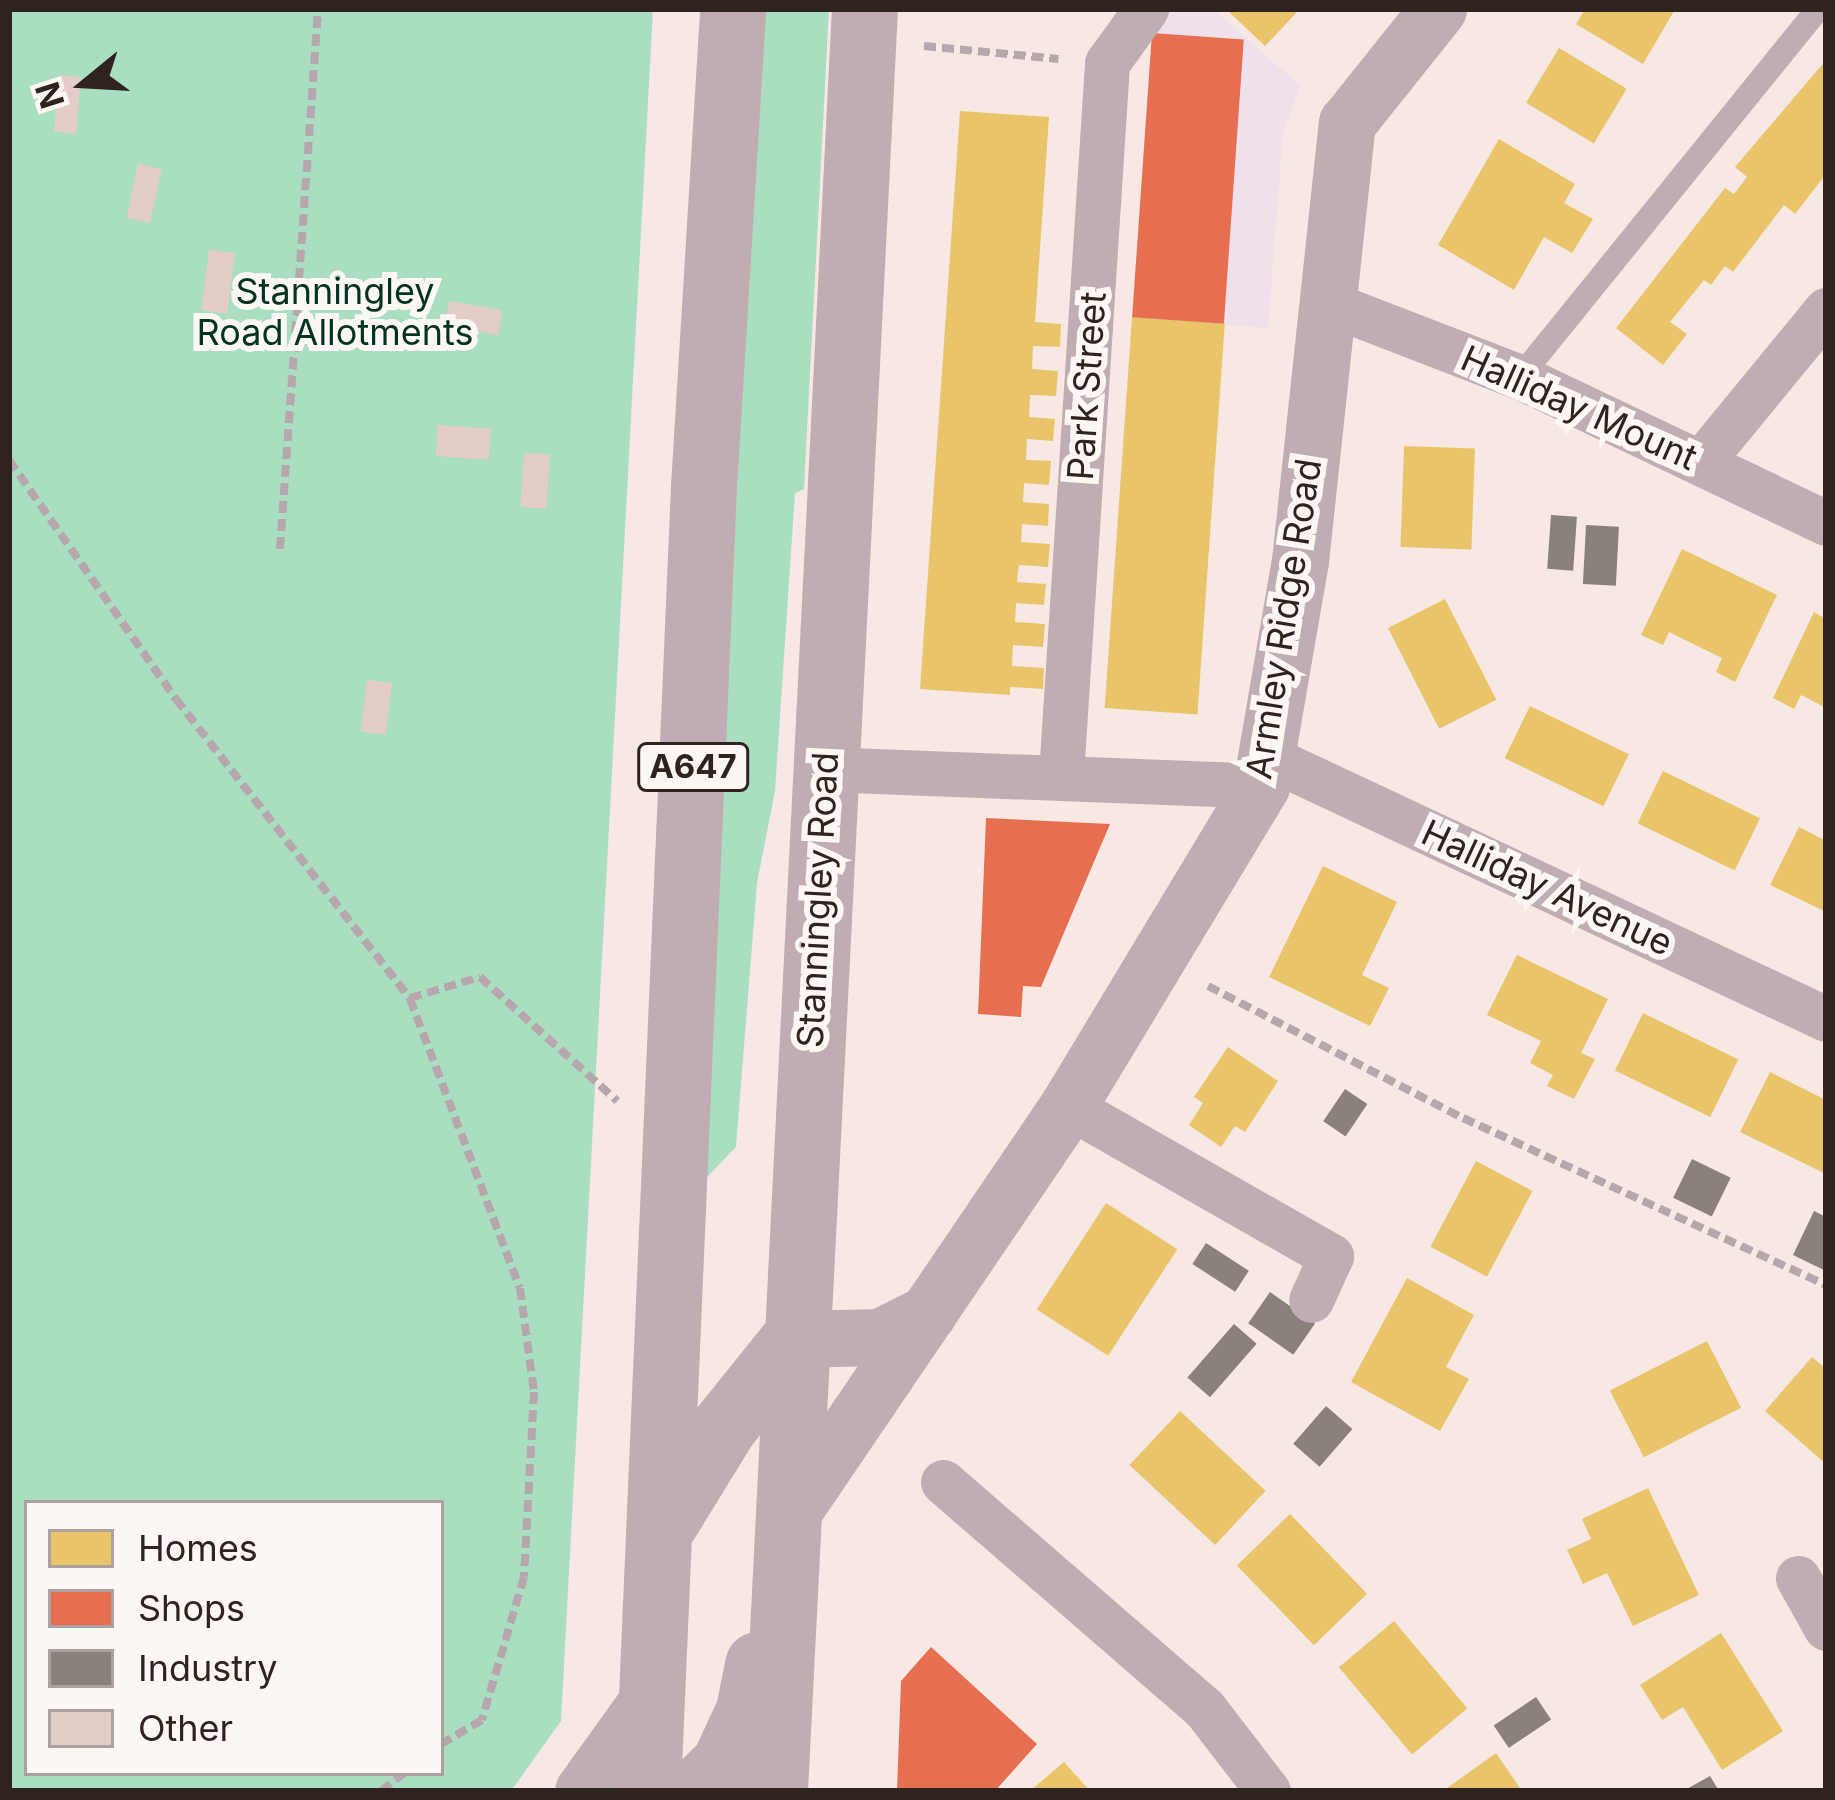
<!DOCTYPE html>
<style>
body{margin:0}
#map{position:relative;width:1835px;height:1800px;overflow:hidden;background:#f7e8e3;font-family:Inter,sans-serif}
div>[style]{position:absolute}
.commercial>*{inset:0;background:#eee1eb}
.green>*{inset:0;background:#aadec1}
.homes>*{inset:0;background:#e9c46a;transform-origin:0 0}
.shops>*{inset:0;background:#e76f51;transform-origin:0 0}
.industry>*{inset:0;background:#8a817c;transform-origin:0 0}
.building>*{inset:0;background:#e4cdc8;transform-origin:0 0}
.path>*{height:8px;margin-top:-4px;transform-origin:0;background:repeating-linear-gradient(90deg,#b6a7ac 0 12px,transparent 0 18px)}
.service>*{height:24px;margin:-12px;padding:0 12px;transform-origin:12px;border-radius:12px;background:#c0acb3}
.minor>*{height:45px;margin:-22.5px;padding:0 22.5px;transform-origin:22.5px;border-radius:22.5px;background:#c0acb3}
.tertiary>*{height:57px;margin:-28.5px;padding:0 28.5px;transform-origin:28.5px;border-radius:28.5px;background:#c0acb3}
.primary>*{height:66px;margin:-33px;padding:0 33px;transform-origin:33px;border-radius:33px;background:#c1acb3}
span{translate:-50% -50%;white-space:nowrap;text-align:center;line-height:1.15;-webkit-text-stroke:12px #fdf7f4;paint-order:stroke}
.shield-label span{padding:3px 9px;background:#fdf7f4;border:3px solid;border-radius:9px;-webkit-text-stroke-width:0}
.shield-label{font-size:33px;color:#2f231f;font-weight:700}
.park-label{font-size:36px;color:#003420}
.street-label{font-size:36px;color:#2f231f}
.frame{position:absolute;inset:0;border:12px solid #2f231f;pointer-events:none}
.legend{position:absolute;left:24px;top:1500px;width:420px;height:276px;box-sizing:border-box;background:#fdf7f4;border:3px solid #aba29f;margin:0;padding:15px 21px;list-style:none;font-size:36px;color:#2f231f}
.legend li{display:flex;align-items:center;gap:24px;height:60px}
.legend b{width:60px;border:3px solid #aba29f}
.north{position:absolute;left:24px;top:24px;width:120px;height:120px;-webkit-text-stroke:9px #fdf7f4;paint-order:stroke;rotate:252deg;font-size:33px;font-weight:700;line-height:48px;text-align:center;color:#2f231f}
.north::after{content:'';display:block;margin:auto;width:42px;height:54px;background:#2f231f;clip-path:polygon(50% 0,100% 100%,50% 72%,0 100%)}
</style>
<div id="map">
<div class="commercial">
<i style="clip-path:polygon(1172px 9px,1214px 9px,1300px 86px,1283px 132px,1268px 328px,1132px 317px,1152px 33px)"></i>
</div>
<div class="green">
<i style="clip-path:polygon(evenodd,9px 9px,653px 9px,561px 1721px,511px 1791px,9px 1791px,9px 9px,27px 1503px,441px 1503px,441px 1773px,27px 1773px,27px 1503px)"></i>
<i style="clip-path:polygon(758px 9px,829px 9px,804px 489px,795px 493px,775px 791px,757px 883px,736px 1147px,705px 1179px)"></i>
</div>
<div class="homes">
<i style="clip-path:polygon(1226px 9px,1300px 9px,1265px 46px)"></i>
<i style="clip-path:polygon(1585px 9px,1670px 9px,1674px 11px,1643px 64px,1576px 24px)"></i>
<i style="left:1559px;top:48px;width:79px;height:64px;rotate:31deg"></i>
<i style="clip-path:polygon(1826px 60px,1826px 174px,1795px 214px,1784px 205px,1733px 272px,1725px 266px,1711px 285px,1704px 280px,1670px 322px,1687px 334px,1663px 365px,1616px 328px,1725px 188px,1734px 194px,1747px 177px,1735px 167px)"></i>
<i style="clip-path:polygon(960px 111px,1049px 117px,1035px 322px,1061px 324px,1060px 347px,1033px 346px,1032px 369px,1058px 371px,1056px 396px,1030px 395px,1029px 417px,1055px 419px,1053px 441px,1027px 439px,1026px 460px,1051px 461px,1049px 485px,1024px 483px,1023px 502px,1049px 504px,1048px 526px,1022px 524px,1021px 542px,1050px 544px,1048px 567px,1019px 565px,1018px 572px,1017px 582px,1046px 584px,1044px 605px,1016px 603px,1015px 622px,1045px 624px,1043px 647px,1013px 645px,1012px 666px,1044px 668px,1043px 689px,1010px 687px,1010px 695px,920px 689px)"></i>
<i style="clip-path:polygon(1499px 139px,1575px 184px,1564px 203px,1593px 219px,1572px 253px,1544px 237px,1514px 290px,1438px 245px)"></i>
<i style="left:1132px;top:317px;width:93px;height:392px;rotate:4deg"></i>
<i style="left:1404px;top:446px;width:71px;height:101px;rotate:2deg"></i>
<i style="clip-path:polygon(1682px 549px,1777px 595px,1735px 682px,1716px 672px,1722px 658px,1669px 632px,1663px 645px,1641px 635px)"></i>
<i style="left:1445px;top:599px;width:113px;height:64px;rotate:63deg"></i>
<i style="clip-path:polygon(1814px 612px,1826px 619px,1826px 708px,1801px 695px,1794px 709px,1773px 698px)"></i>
<i style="left:1530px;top:706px;width:110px;height:58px;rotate:26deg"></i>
<i style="left:1663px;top:771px;width:108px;height:58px;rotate:26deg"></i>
<i style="clip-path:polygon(1799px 827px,1826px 841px,1826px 912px,1770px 885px)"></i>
<i style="clip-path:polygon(1323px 866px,1397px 902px,1362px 975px,1389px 988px,1370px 1026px,1269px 977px)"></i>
<i style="clip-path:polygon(1517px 955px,1608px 999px,1581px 1053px,1595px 1059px,1574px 1099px,1547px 1086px,1553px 1075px,1530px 1063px,1541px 1041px,1487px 1015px)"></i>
<i style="left:1643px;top:1013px;width:106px;height:64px;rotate:26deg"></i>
<i style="clip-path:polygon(1228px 1047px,1278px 1081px,1245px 1132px,1235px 1126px,1221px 1147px,1189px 1125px,1203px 1103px,1194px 1097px)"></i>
<i style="clip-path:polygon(1770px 1072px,1826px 1100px,1826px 1174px,1740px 1132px)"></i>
<i style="left:1476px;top:1161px;width:64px;height:97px;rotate:28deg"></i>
<i style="left:1106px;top:1203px;width:85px;height:127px;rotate:33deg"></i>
<i style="clip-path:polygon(1407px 1278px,1474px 1315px,1446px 1367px,1469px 1379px,1440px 1431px,1351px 1382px)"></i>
<i style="left:1707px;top:1341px;width:75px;height:109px;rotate:63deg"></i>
<i style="clip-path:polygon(1812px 1357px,1826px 1369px,1826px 1464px,1765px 1411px)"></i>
<i style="left:1180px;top:1411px;width:117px;height:74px;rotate:43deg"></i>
<i style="clip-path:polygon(1648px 1488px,1699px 1595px,1633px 1626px,1607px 1573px,1583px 1584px,1567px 1550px,1591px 1539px,1582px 1519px)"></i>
<i style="left:1290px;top:1514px;width:111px;height:74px;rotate:46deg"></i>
<i style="left:1394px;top:1621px;width:114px;height:72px;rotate:50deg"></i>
<i style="clip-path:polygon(1721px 1633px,1783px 1731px,1722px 1770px,1683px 1707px,1662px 1720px,1640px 1685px)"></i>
<i style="clip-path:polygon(1496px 1753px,1522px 1791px,1443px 1791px)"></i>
<i style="clip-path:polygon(1064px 1762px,1090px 1791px,1030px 1791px)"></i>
</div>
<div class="shops">
<i style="left:1152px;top:33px;width:92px;height:285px;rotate:4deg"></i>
<i style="clip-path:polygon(986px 818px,1110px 824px,1041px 987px,1023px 986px,1021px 1017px,978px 1014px)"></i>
<i style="clip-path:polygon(931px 1647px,1037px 1744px,995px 1791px,897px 1791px,901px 1681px)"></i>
</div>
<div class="industry">
<i style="left:1551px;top:515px;width:26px;height:54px;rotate:4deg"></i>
<i style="left:1586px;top:525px;width:33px;height:59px;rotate:3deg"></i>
<i style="left:1345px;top:1089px;width:27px;height:39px;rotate:34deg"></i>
<i style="left:1692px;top:1159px;width:43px;height:43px;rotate:26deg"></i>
<i style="clip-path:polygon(1814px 1211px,1826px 1217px,1826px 1271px,1793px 1255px)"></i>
<i style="left:1206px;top:1243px;width:51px;height:25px;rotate:33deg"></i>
<i style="left:1270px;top:1292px;width:55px;height:38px;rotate:35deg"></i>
<i style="left:1234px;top:1324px;width:30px;height:71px;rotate:41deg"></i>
<i style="left:1326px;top:1406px;width:35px;height:50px;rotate:41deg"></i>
<i style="left:1536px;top:1697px;width:27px;height:51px;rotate:56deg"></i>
<i style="clip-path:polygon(1710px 1776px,1719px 1791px,1683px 1791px)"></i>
</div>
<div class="building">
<i style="left:59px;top:75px;width:22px;height:57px;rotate:5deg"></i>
<i style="left:138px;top:164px;width:24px;height:55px;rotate:12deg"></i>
<i style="left:209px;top:250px;width:26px;height:61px;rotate:7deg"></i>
<i style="left:449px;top:301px;width:54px;height:25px;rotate:10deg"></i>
<i style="left:438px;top:425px;width:53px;height:31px;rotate:4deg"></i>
<i style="left:524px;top:453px;width:26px;height:54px;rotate:4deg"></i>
<i style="left:367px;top:680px;width:25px;height:52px;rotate:7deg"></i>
</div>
<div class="path">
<i style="left:924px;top:46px;width:135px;rotate:5.5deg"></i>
<i style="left:9px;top:460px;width:292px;rotate:55.1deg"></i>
<i style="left:176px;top:699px;width:380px;rotate:52deg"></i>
<i style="left:410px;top:998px;width:73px;rotate:-16.7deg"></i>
<i style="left:480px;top:977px;width:185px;rotate:42.1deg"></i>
<i style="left:280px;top:549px;width:541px;rotate:-85.97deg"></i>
<i style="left:1208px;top:986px;width:287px;rotate:27.4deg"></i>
<i style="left:1463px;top:1118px;width:400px;rotate:24.7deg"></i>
<i style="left:410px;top:999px;width:309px;rotate:69.2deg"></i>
<i style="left:520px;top:1288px;width:105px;rotate:82.3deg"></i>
<i style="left:534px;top:1392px;width:185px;rotate:93.1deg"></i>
<i style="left:524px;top:1577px;width:149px;rotate:106.4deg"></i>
<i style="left:482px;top:1720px;width:48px;rotate:149.7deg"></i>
<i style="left:381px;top:1791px;width:29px;rotate:-38deg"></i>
</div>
<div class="service">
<i style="left:1520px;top:377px;width:474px;rotate:-51deg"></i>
</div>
<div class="minor">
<i style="left:1328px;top:303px;width:206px;rotate:21.1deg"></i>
<i style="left:1520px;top:377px;width:339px;rotate:25.5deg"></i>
<i style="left:1701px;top:462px;width:197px;rotate:-50.6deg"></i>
<i style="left:1268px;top:757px;width:616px;rotate:25.15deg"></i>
<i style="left:824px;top:769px;width:437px;rotate:2.2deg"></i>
<i style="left:1061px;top:775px;width:713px;rotate:-86.3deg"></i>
<i style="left:1107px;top:63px;width:67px;rotate:-54.2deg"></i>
<i style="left:1068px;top:1106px;width:303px;rotate:29.7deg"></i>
<i style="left:1331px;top:1256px;width:48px;rotate:114.4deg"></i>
<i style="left:943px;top:1482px;width:345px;rotate:40.9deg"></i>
<i style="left:1204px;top:1708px;width:105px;rotate:52.4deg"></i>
<i style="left:1798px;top:1578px;width:57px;rotate:60.8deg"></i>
</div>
<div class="tertiary">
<i style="left:795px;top:1339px;width:85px;rotate:-1.3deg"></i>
<i style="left:880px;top:1337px;width:54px;rotate:-26.6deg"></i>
<i style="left:787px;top:1520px;width:500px;rotate:-55.83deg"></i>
<i style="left:1068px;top:1106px;width:374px;rotate:-58.9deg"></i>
<i style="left:1261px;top:786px;width:228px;rotate:-80.2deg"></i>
<i style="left:1300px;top:561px;width:441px;rotate:-83.9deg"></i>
<i style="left:1347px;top:123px;width:146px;rotate:-51.4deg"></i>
<i style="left:583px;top:1791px;width:118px;rotate:-54.3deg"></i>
</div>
<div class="primary">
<i style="left:666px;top:1522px;width:113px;rotate:-58.4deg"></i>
<i style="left:725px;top:1426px;width:112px;rotate:-51.2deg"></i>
<i style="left:648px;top:1791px;width:1305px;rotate:-87.54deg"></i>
<i style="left:704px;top:487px;width:479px;rotate:-86.5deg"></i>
<i style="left:697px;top:1791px;width:37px;rotate:-44deg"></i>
<i style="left:724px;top:1765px;width:60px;rotate:-65.2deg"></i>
<i style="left:749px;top:1711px;width:47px;rotate:-78.9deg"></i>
<i style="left:775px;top:1791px;width:1784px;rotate:-87.11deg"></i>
</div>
<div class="shield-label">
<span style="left:693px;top:767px">A647</span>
</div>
<div class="park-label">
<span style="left:335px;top:312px">Stanningley<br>Road Allotments</span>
</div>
<div class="street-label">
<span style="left:1087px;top:386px;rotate:-86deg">Park Street</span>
<span style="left:1579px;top:408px;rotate:24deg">Halliday Mount</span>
<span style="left:1284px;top:619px;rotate:-81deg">Armley Ridge Road</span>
<span style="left:1547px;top:888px;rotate:25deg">Halliday Avenue</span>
<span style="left:818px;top:900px;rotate:-87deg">Stanningley Road</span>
</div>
<div class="frame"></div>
<ul class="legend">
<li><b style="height:33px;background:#e9c46a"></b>Homes</li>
<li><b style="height:33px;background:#e76f51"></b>Shops</li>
<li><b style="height:33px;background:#8a817c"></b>Industry</li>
<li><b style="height:33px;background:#e4cdc8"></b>Other</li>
</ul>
<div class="north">N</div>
</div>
